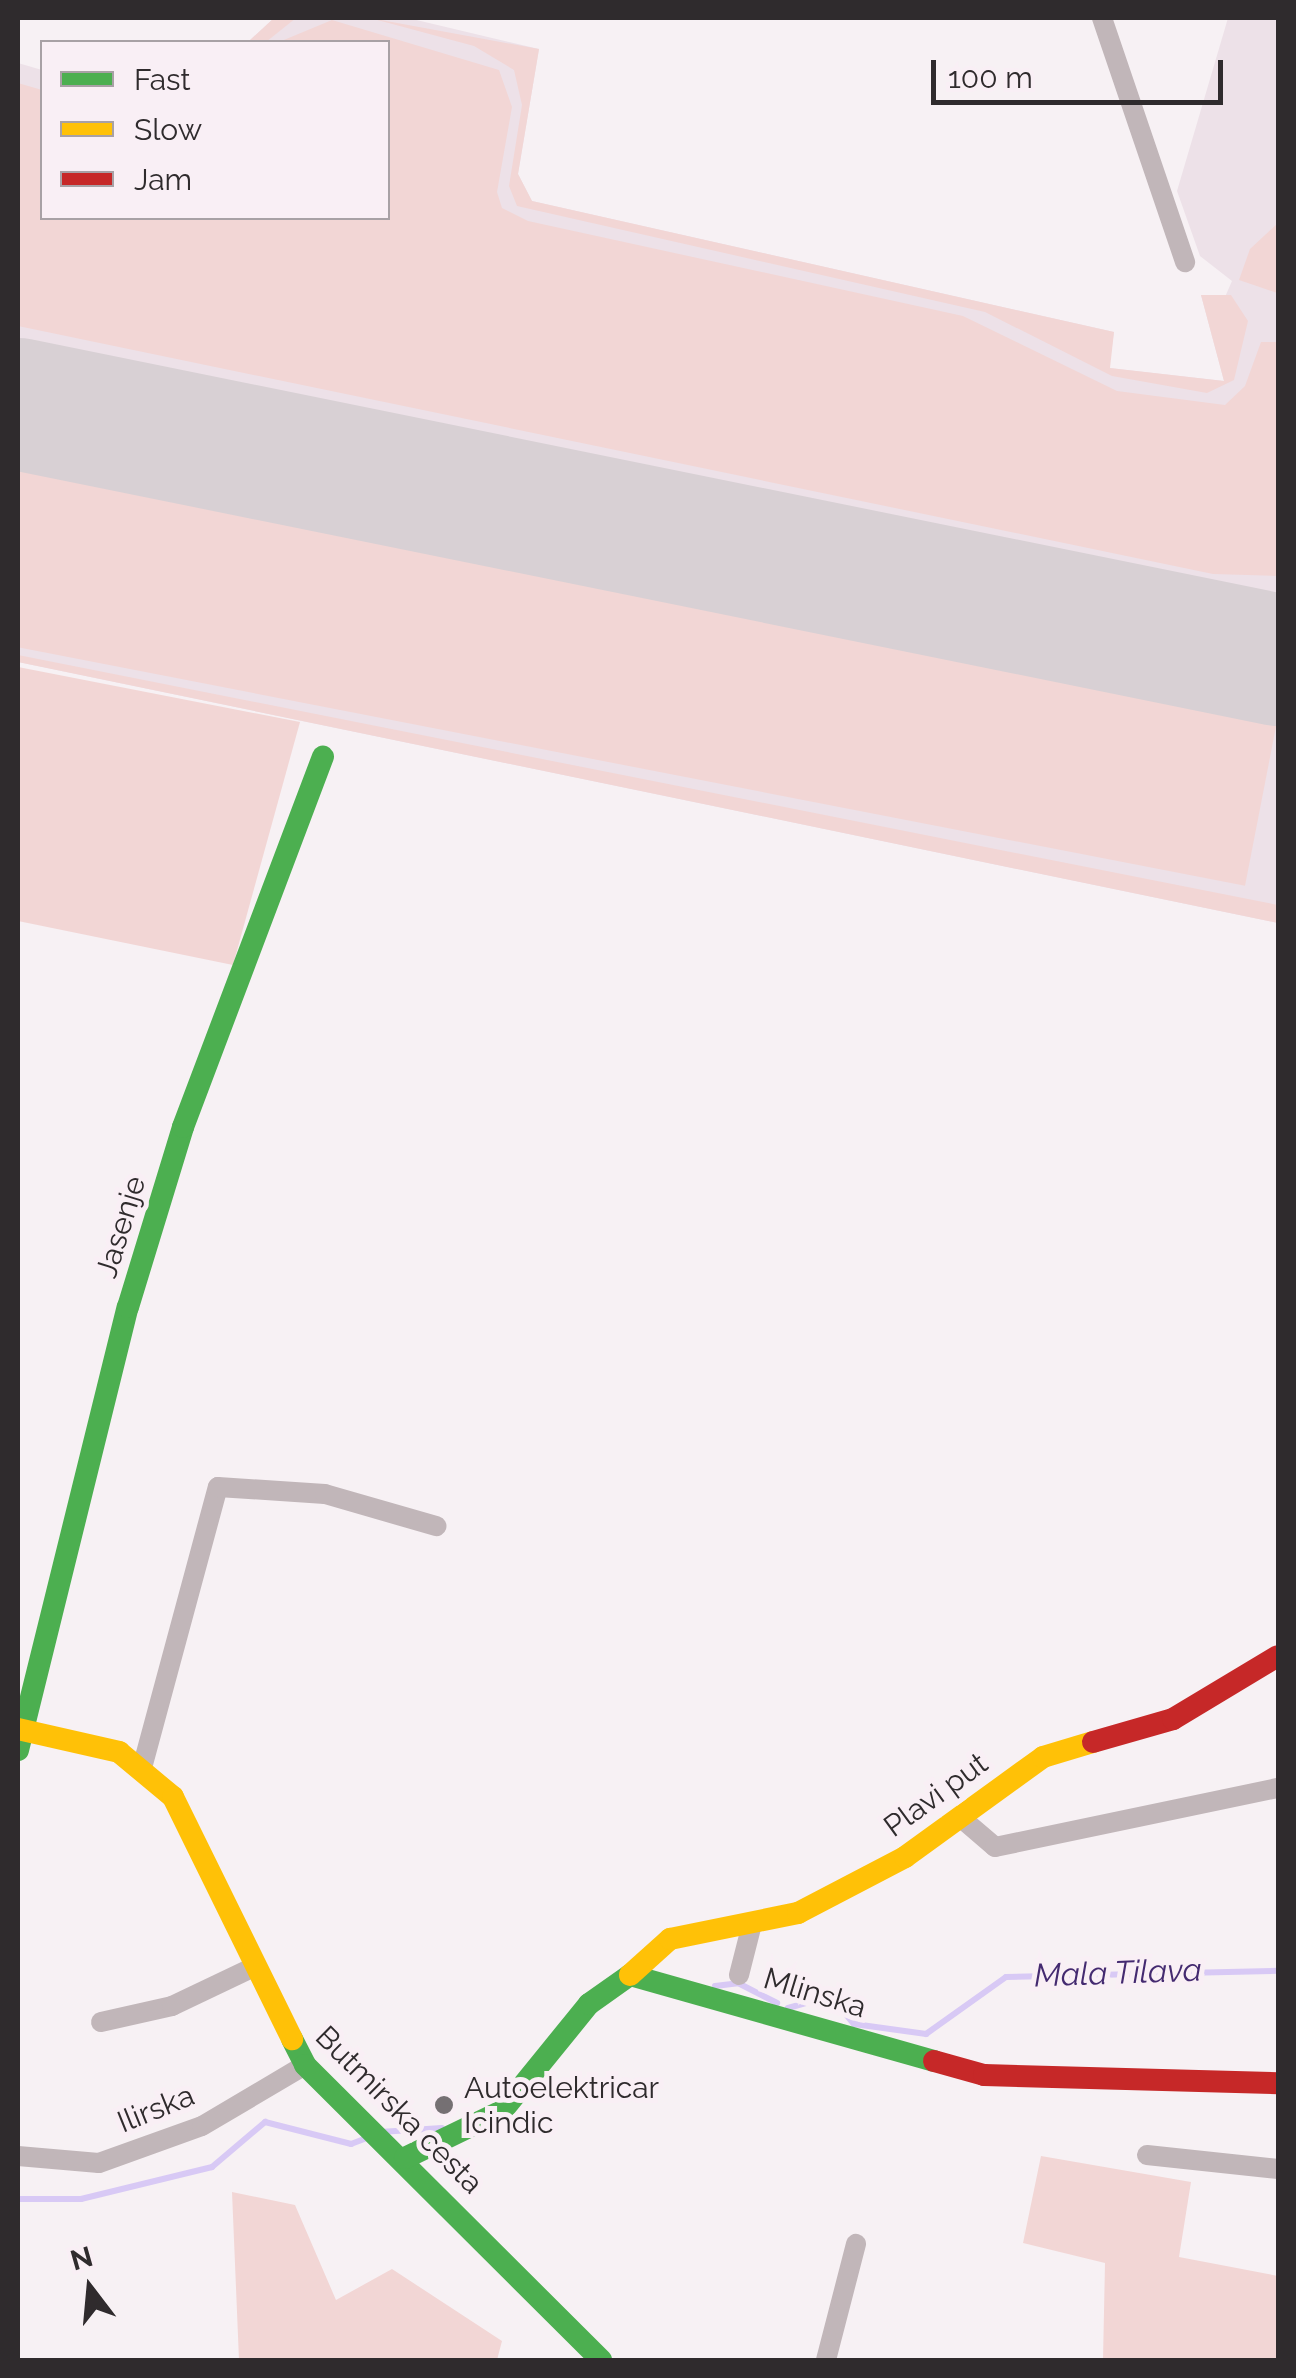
<!DOCTYPE html>
<style>
body{margin:0}
#map{position:relative;width:1296px;height:2378px;overflow:hidden;background:#f7f1f4;font-family:Raleway,sans-serif}
div>[style]{position:absolute}
.built>*{inset:0;background:#ede1e8}
.green>*{inset:0;background:#f2d6d5;transform-origin:0 0}
.stream>*{height:6px;margin:-3px;padding:0 3px;transform-origin:3px;border-radius:3px;background:#d8c9f5}
.taxiway>*{height:52px;margin:-26px;padding:0 26px;transform-origin:26px;border-radius:26px;background:#d8d0d4}
.runway>*{height:132px;margin:-66px;padding:0 66px;transform-origin:66px;border-radius:66px;background:#d8d0d4}
.street>*{height:20px;margin:-10px;padding:0 10px;transform-origin:10px;border-radius:10px;background:#c1b6b9}
.fast>*{height:22px;margin:-11px;padding:0 11px;transform-origin:11px;border-radius:11px;background:#4caf50}
.slow>*{height:22px;margin:-11px;padding:0 11px;transform-origin:11px;border-radius:11px;background:#ffc107}
.jam>*{height:22px;margin:-11px;padding:0 11px;transform-origin:11px;border-radius:11px;background:#c62828}
.dots>*{width:28px;height:28px;translate:-50% -50%;box-sizing:border-box;border:5px solid #f9eff5;border-radius:50%}
span{translate:-50% -50%;white-space:nowrap;text-align:center;line-height:1.15;-webkit-text-stroke:10px #f9eff5;paint-order:stroke}
.street-label{font-size:30px;color:#2f2b2d}
.poi-label{font-size:30px;color:#2f2b2d}
.left{translate:0 -50%;text-align:left}
.water-label{font-size:32px;color:#442a70;font-style:italic}
.frame{position:absolute;inset:0;border:20px solid #2f2b2d;pointer-events:none}
.legend{position:absolute;left:40px;top:40px;width:350px;height:180px;box-sizing:border-box;background:#f9eff5;border:2px solid #a8a1a5;margin:0;padding:12px 18px;list-style:none;font-size:30px;color:#2f2b2d}
.legend li{display:flex;align-items:center;gap:20px;height:50px}
.legend b{width:50px;border:2px solid #a8a1a5}
.north{position:absolute;left:40px;top:2238px;width:100px;height:100px;-webkit-text-stroke:8px #f9eff5;paint-order:stroke;rotate:344deg;font-size:28px;font-weight:700;line-height:40px;text-align:center;color:#2f2b2d}
.north::after{content:'';display:block;margin:auto;width:35px;height:45px;background:#2f2b2d;clip-path:polygon(50% 0,100% 100%,50% 72%,0 100%)}
.scale{position:absolute;left:931px;top:60px;width:292px;height:45px;box-sizing:border-box;border:5px solid #2f2b2d;border-top:0;padding-left:12px;font-size:30px;line-height:35px;white-space:nowrap;color:#2f2b2d;-webkit-text-stroke:8px #f9eff5;paint-order:stroke}
</style>
<div id="map">
<div class="built">
<i style="clip-path:polygon(274px 18px,408px 18px,539px 49px,518px 174px,532px 201px,1114px 332px,1109px 368px,1224px 381px,1201px 295px,1225px 297px,1232px 281px,1200px 256px,1177px 191px,1228px 18px,1278px 18px,1278px 923px,18px 662px,18px 63px,42px 70px,42px 218px,388px 218px,388px 42px,248px 42px)"></i>
</div>
<div class="green">
<i style="clip-path:polygon(274px 18px,296px 18px,266px 42px,248px 42px)"></i>
<i style="clip-path:polygon(370px 18px,539px 49px,518px 174px,532px 201px,1114px 332px,1110px 368px,1224px 381px,1201px 295px,1231px 295px,1248px 321px,1234px 380px,1207px 393px,1112px 376px,985px 312px,517px 206px,509px 186px,522px 105px,514px 70px,474px 46px)"></i>
<i style="clip-path:polygon(332px 20px,499px 70px,512px 107px,497px 192px,502px 208px,528px 221px,963px 316px,1117px 391px,1225px 405px,1245px 386px,1261px 342px,1278px 342px,1278px 576px,1213px 574px,18px 326px,18px 83px,42px 90px,42px 218px,388px 218px,388px 42px,279px 42px)"></i>
<i style="clip-path:polygon(1278px 223px,1278px 289px,1277px 293px,1239px 280px,1250px 249px)"></i>
<i style="left:18px;top:469px;width:1284px;height:175px;rotate:11deg"></i>
<i style="clip-path:polygon(18px 655px,1278px 905px,1278px 923px,18px 662px)"></i>
<i style="clip-path:polygon(18px 667px,300px 722px,233px 965px,18px 921px)"></i>
<i style="clip-path:polygon(1041px 2156px,1191px 2182px,1179px 2257px,1278px 2276px,1278px 2360px,1103px 2360px,1105px 2263px,1023px 2243px)"></i>
<i style="clip-path:polygon(232px 2192px,295px 2205px,336px 2300px,392px 2269px,502px 2341px,497px 2360px,239px 2360px)"></i>
</div>
<div class="stream">
<i style="left:715px;top:1986px;width:23px;rotate:-7deg"></i>
<i style="left:738px;top:1983px;width:44px;rotate:27.1deg"></i>
<i style="left:788px;top:2008px;width:45px;rotate:-15.6deg"></i>
<i style="left:831px;top:1996px;width:36px;rotate:51deg"></i>
<i style="left:854px;top:2024px;width:73px;rotate:7.9deg"></i>
<i style="left:926px;top:2034px;width:98px;rotate:-35.5deg"></i>
<i style="left:1006px;top:1977px;width:272px;rotate:-1.3deg"></i>
<i style="left:380px;top:2132px;width:62px;rotate:-3.7deg"></i>
<i style="left:18px;top:2199px;width:63px"></i>
<i style="left:81px;top:2199px;width:135px;rotate:-13.7deg"></i>
<i style="left:212px;top:2167px;width:70px;rotate:-40.3deg"></i>
<i style="left:265px;top:2122px;width:89px;rotate:14.3deg"></i>
<i style="left:351px;top:2144px;width:19px;rotate:-21deg"></i>
</div>
<div class="taxiway">
<i style="left:1198px;top:644px;width:80px;rotate:-5deg"></i>
</div>
<div class="runway">
<i style="left:18px;top:404px;width:1286px;rotate:11.48deg"></i>
</div>
<div class="street">
<i style="left:1102px;top:18px;width:258px;rotate:71.2deg"></i>
<i style="left:142px;top:1768px;width:291px;rotate:-74.9deg"></i>
<i style="left:218px;top:1487px;width:107px;rotate:3.7deg"></i>
<i style="left:325px;top:1494px;width:116px;rotate:16.1deg"></i>
<i style="left:960px;top:1817px;width:46px;rotate:40.6deg"></i>
<i style="left:995px;top:1847px;width:289px;rotate:-11.8deg"></i>
<i style="left:739px;top:1975px;width:53px;rotate:-75.7deg"></i>
<i style="left:101px;top:2022px;width:73px;rotate:-12.7deg"></i>
<i style="left:172px;top:2006px;width:93px;rotate:-25.5deg"></i>
<i style="left:1147px;top:2155px;width:132px;rotate:6.1deg"></i>
<i style="left:18px;top:2156px;width:81px;rotate:4.9deg"></i>
<i style="left:99px;top:2163px;width:109px;rotate:-19.8deg"></i>
<i style="left:202px;top:2126px;width:120px;rotate:-30.6deg"></i>
<i style="left:826px;top:2360px;width:120px;rotate:-75.5deg"></i>
</div>
<div class="fast">
<i style="left:18px;top:1750px;width:456px;rotate:-76.1deg"></i>
<i style="left:128px;top:1307px;width:188px;rotate:-73deg"></i>
<i style="left:183px;top:1127px;width:396px;rotate:-69.3deg"></i>
<i style="left:292px;top:2039px;width:29px;rotate:63deg"></i>
<i style="left:305px;top:2065px;width:418px;rotate:44.9deg"></i>
<i style="left:405px;top:2158px;width:108px;rotate:-25.9deg"></i>
<i style="left:502px;top:2111px;width:138px;rotate:-50.9deg"></i>
<i style="left:589px;top:2004px;width:50px;rotate:-35.3deg"></i>
<i style="left:630px;top:1975px;width:316px;rotate:15.8deg"></i>
</div>
<div class="slow">
<i style="left:18px;top:1729px;width:104px;rotate:12.8deg"></i>
<i style="left:119px;top:1752px;width:70px;rotate:39.8deg"></i>
<i style="left:173px;top:1797px;width:270px;rotate:63.8deg"></i>
<i style="left:630px;top:1975px;width:54px;rotate:-42deg"></i>
<i style="left:670px;top:1939px;width:131px;rotate:-11.5deg"></i>
<i style="left:798px;top:1913px;width:121px;rotate:-27.6deg"></i>
<i style="left:905px;top:1857px;width:170px;rotate:-35.9deg"></i>
<i style="left:1043px;top:1757px;width:52px;rotate:-16.7deg"></i>
</div>
<div class="jam">
<i style="left:1093px;top:1742px;width:83px;rotate:-16deg"></i>
<i style="left:1173px;top:1719px;width:122px;rotate:-31deg"></i>
<i style="left:934px;top:2061px;width:52px;rotate:15.6deg"></i>
<i style="left:984px;top:2075px;width:294px;rotate:1.6deg"></i>
</div>
<div class="dots">
<i style="left:444px;top:2105px;background:#757073"></i>
</div>
<div class="street-label">
<span style="left:121px;top:1227px;rotate:-73deg">Jasenje</span>
<span style="left:936px;top:1795px;rotate:-36deg">Plavi put</span>
<span style="left:815px;top:1993px;rotate:17deg">Mlinska</span>
<span style="left:156px;top:2109px;rotate:-22deg">Ilirska</span>
<span style="left:399px;top:2110px;rotate:45deg">Butmirska cesta</span>
</div>
<div class="poi-label">
<span class="left" style="left:464px;top:2105px">Autoelektricar<br>Icindic</span>
</div>
<div class="water-label">
<span style="left:1118px;top:1973px;rotate:-2deg">Mala Tilava</span>
</div>
<div class="frame"></div>
<ul class="legend">
<li><b style="height:12px;background:#4caf50"></b>Fast</li>
<li><b style="height:12px;background:#ffc107"></b>Slow</li>
<li><b style="height:12px;background:#c62828"></b>Jam</li>
</ul>
<div class="north">N</div>
<div class="scale">100 m</div>
</div>
